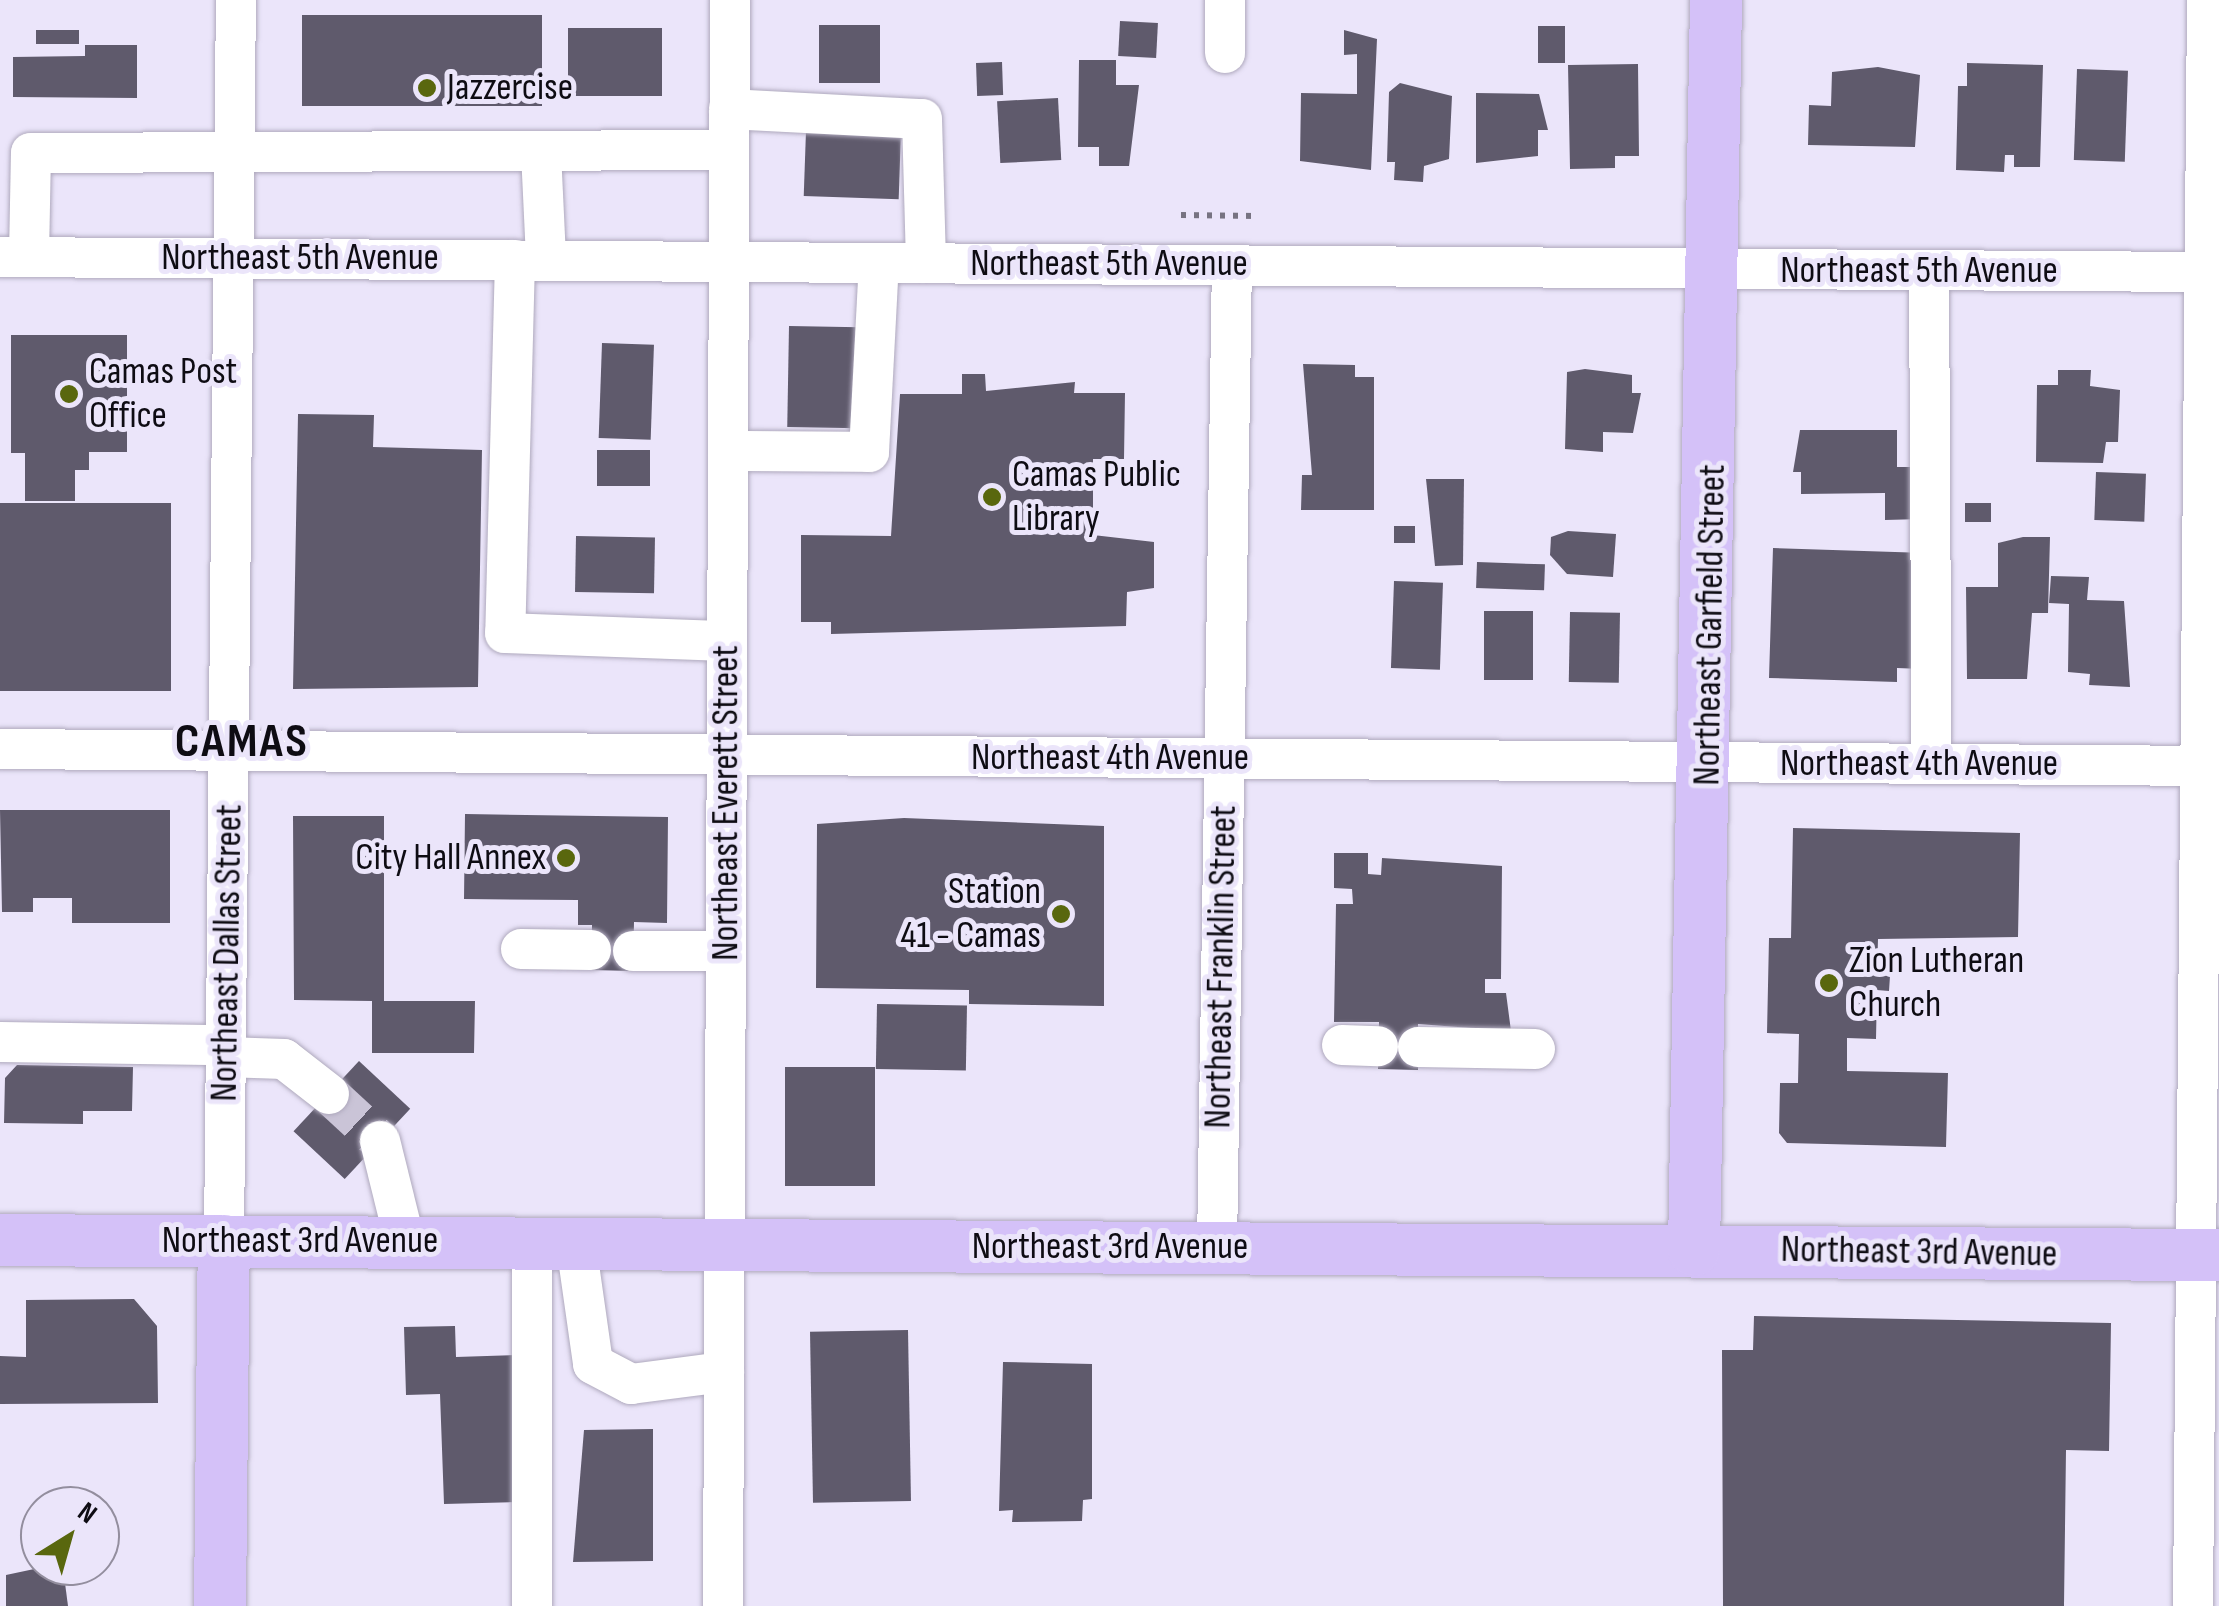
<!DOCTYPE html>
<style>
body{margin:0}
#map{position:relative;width:2219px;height:1606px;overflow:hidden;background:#ebe5fa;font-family:"Sofia Sans Condensed",sans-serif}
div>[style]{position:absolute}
.building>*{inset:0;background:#5f5a6c;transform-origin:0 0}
.minor-tunnel>*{height:40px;margin-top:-20px;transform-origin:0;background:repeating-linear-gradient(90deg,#cac4d7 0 40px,transparent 0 60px)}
.path>*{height:6px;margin-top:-3px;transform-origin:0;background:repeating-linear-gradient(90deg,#777381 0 5px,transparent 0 13px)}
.roads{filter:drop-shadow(0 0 2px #afa9bd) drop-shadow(0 0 2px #afa9bd)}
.minor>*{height:40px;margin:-20px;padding:0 20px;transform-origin:20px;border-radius:20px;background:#fff}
.major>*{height:52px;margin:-26px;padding:0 26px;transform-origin:26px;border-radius:26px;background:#d4c1f8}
.dots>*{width:28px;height:28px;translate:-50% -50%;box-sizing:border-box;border:5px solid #ebe5fa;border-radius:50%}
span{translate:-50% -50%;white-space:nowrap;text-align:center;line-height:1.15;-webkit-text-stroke:10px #ebe5fa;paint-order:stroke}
.poi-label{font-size:38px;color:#0e0c13}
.left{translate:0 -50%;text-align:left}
.right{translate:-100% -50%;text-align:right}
.street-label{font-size:38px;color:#0e0c13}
.district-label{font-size:48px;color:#0e0c13;font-weight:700;letter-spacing:2.5px}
.north{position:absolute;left:20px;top:1486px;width:100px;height:100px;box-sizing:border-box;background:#ebe5fa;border:2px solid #938e9e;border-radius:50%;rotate:37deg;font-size:28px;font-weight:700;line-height:40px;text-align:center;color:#0e0c13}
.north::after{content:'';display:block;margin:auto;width:35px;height:45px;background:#59670e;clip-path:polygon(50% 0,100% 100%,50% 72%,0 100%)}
</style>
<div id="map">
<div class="building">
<i style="left:302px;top:15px;width:240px;height:91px"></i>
<i style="left:1120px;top:21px;width:38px;height:35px;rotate:3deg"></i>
<i style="left:880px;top:25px;width:58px;height:61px;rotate:90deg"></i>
<i style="left:1538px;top:26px;width:27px;height:37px"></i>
<i style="left:662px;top:28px;width:68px;height:94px;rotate:90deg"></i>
<i style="left:79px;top:30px;width:14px;height:43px;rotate:90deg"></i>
<i style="clip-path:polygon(1344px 30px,1377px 39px,1371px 170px,1300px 161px,1301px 93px,1357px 94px,1357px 54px,1344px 55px)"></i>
<i style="clip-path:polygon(85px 45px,137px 45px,137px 98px,13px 97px,13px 57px,85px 56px)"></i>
<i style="clip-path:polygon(1079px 60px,1116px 60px,1116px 85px,1139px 85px,1129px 166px,1099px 166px,1099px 147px,1078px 147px)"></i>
<i style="left:1002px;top:62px;width:33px;height:26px;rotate:88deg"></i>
<i style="clip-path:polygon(1967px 63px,2043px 65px,2040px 167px,2014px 167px,2014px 155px,2005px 155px,2004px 172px,1956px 170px,1958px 86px,1967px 86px)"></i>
<i style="clip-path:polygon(1638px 64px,1639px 156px,1615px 156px,1615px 168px,1570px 169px,1568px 65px)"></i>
<i style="clip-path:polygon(1878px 67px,1920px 75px,1915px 147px,1808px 145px,1809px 105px,1831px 106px,1832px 72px)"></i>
<i style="left:2077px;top:69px;width:51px;height:91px;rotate:2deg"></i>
<i style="clip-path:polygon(1400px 83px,1452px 96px,1449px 159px,1424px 166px,1423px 182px,1394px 180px,1395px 162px,1387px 162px,1389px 92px)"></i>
<i style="clip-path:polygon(1476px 93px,1539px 94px,1548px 130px,1538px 130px,1538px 156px,1476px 163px)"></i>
<i style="left:1058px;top:98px;width:62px;height:61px;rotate:87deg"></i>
<i style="left:806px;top:131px;width:95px;height:65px;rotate:2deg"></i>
<i style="left:789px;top:326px;width:70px;height:101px;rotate:1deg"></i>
<i style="clip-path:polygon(11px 335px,127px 335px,127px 452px,89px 452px,89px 470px,75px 470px,75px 501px,25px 501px,25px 453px,11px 453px)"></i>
<i style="left:602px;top:343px;width:52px;height:95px;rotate:2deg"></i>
<i style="clip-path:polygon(1303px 364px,1355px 365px,1355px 377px,1374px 377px,1374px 510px,1301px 510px,1302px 475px,1312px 475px)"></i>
<i style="clip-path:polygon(1585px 369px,1632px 375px,1632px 393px,1641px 393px,1633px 433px,1603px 432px,1603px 452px,1565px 449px,1567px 372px)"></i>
<i style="clip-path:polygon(2058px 370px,2091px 370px,2090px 386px,2120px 390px,2118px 442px,2106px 442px,2103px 463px,2036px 462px,2037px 385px,2058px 385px)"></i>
<i style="clip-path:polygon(962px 374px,985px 374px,986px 391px,1075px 382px,1074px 393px,1125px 393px,1124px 459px,1093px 459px,1093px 535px,1154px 542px,1154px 588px,1127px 592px,1126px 626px,831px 634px,831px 622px,801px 622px,801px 535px,891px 536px,900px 394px,962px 394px)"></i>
<i style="clip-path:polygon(298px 414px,374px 415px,373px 447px,482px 450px,478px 687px,293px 689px)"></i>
<i style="clip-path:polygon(1800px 430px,1897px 430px,1897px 467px,1921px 467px,1922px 519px,1885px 520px,1885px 493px,1801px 494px,1801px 472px,1793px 472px)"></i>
<i style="left:597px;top:450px;width:53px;height:36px"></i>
<i style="left:2096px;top:472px;width:50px;height:48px;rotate:2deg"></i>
<i style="clip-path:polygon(1426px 479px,1464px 479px,1463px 565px,1435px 566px)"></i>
<i style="left:0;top:503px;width:171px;height:188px"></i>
<i style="left:1965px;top:503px;width:26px;height:19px"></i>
<i style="left:1394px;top:526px;width:21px;height:17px"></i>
<i style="clip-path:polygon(1568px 531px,1616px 534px,1613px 577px,1567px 574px,1550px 555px,1551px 537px)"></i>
<i style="left:576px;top:536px;width:79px;height:56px;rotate:1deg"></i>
<i style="clip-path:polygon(2023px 537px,2050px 537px,2048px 613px,2032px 613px,2027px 679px,1967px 679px,1966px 587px,1998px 587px,1998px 543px)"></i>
<i style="clip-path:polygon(1773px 548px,1926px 553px,1922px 669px,1897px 668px,1897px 682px,1769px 678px)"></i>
<i style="left:1477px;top:562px;width:68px;height:26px;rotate:2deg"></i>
<i style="clip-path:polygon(2051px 576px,2089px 577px,2087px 600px,2124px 601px,2130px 687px,2089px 685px,2090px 674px,2068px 672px,2069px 604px,2049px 603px)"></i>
<i style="left:1394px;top:581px;width:49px;height:87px;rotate:2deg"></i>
<i style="left:1484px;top:611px;width:49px;height:69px"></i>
<i style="left:1570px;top:612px;width:50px;height:70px;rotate:1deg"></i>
<i style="clip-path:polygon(0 810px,170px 810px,170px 923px,72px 923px,72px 898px,33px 898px,33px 912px,2px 912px)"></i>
<i style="clip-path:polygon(465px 814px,668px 817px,667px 923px,634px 922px,633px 971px,591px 970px,592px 925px,578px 925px,578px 900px,464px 899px)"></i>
<i style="clip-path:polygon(293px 816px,384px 816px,384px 1001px,475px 1001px,474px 1053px,372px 1053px,372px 1001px,294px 1000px)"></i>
<i style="clip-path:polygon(904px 818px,1104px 826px,1104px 1006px,969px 1004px,969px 990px,816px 988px,817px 824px)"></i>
<i style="clip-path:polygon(1793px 828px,2020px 833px,2018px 937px,1878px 939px,1877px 975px,1890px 976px,1889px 991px,1877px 990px,1876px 1039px,1847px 1038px,1847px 1071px,1948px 1073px,1946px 1147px,1787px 1143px,1779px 1133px,1780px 1083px,1798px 1083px,1799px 1034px,1767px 1033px,1769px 938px,1791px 938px)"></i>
<i style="clip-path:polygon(1334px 853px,1368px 853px,1368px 874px,1381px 875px,1382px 858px,1502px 866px,1501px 979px,1485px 979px,1485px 993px,1506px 993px,1511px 1031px,1418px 1024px,1418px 1070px,1378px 1069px,1379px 1022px,1334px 1022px,1336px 904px,1353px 904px,1352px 889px,1334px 888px)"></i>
<i style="left:877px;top:1004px;width:90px;height:65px;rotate:1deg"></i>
<i style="left:359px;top:1061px;width:70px;height:96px;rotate:43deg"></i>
<i style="clip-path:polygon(17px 1065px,133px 1067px,132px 1111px,83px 1111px,83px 1124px,4px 1123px,5px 1078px)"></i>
<i style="left:785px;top:1067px;width:90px;height:119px"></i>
<i style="clip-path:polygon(134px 1299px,157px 1326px,158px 1403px,0 1404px,0 1356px,26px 1357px,26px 1300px)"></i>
<i style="clip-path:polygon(1754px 1316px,2111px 1323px,2109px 1451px,2066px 1450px,2064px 1606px,1723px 1606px,1722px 1350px,1753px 1350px)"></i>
<i style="clip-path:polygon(455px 1326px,456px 1357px,518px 1355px,522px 1502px,444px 1504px,440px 1394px,406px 1395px,404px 1327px)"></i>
<i style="left:908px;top:1330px;width:171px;height:98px;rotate:89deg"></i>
<i style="clip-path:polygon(1003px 1362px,1092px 1364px,1092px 1499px,1083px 1500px,1082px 1521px,1012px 1522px,1013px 1510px,999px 1511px)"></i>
<i style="clip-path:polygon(653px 1429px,653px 1561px,573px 1562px,584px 1430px)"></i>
<i style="clip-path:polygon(39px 1568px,63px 1568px,68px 1606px,6px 1606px,6px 1575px)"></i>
</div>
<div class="minor-tunnel">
<i style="left:329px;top:1094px;width:69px;rotate:42.7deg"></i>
</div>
<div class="path">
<i style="left:1181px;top:215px;width:76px;rotate:0.8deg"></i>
</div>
<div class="roads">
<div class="minor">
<i style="left:1225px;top:53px;width:53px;rotate:-90deg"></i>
<i style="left:729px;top:109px;width:193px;rotate:3deg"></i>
<i style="left:922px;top:119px;width:144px;rotate:88.4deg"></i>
<i style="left:541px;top:152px;width:108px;rotate:87.3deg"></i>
<i style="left:29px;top:256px;width:103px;rotate:-88.9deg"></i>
<i style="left:31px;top:153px;width:698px;rotate:-0.25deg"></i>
<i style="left:0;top:257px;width:2219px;rotate:0.39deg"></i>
<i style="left:515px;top:260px;width:373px;rotate:91.5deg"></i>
<i style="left:505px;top:633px;width:222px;rotate:2.1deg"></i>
<i style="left:1929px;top:271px;width:493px;rotate:89.7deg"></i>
<i style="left:728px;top:451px;width:141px;rotate:0.4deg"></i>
<i style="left:869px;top:452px;width:189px;rotate:-87deg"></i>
<i style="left:0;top:749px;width:2219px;rotate:0.44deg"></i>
<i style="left:521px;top:949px;width:70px;rotate:0.8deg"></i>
<i style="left:633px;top:951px;width:93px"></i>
<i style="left:0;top:1042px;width:226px;rotate:0.8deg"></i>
<i style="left:1342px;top:1045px;width:36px;rotate:2deg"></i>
<i style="left:1418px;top:1047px;width:117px;rotate:1deg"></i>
<i style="left:225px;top:1057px;width:59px;rotate:1.9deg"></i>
<i style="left:284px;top:1059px;width:57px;rotate:37.9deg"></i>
<i style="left:380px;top:1141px;width:104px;rotate:76.1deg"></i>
<i style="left:224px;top:1241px;width:1241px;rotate:-89.45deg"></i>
<i style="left:576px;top:1244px;width:121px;rotate:81.9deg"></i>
<i style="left:593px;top:1364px;width:43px;rotate:27.8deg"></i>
<i style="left:631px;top:1384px;width:94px;rotate:-7.4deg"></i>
<i style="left:1217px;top:1248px;width:983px;rotate:-89.13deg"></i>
<i style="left:532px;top:1606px;width:363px;rotate:-90deg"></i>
<i style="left:723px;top:1606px;width:1606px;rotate:-89.75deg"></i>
<i style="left:2193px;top:1606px;width:1606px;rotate:-89.5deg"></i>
</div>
<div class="major">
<i style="left:0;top:1240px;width:2219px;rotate:0.39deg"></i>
<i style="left:1694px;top:1250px;width:1250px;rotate:-88.99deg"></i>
<i style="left:220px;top:1606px;width:365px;rotate:-89.4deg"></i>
</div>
</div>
<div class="dots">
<i style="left:427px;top:88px;background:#59670e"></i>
<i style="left:69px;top:394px;background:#59670e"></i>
<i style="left:992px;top:497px;background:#59670e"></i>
<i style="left:566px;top:858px;background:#59670e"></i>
<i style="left:1061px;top:914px;background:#59670e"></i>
<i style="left:1829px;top:983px;background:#59670e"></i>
</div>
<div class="poi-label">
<span class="left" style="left:447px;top:88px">Jazzercise</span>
<span class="left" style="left:89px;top:394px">Camas Post<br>Office</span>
<span class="left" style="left:1012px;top:497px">Camas Public<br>Library</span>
<span class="right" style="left:546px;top:858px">City Hall Annex</span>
<span class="right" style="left:1041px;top:914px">Station<br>41 - Camas</span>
<span class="left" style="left:1849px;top:983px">Zion Lutheran<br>Church</span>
</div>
<div class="street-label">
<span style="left:300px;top:258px">Northeast 5th Avenue</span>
<span style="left:1109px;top:264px">Northeast 5th Avenue</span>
<span style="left:1919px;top:271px">Northeast 5th Avenue</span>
<span style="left:1710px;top:625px;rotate:-89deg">Northeast Garfield Street</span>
<span style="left:1110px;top:758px">Northeast 4th Avenue</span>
<span style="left:1919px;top:764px">Northeast 4th Avenue</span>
<span style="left:726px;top:803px;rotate:-90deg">Northeast Everett Street</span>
<span style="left:227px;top:953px;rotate:-89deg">Northeast Dallas Street</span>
<span style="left:1221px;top:967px;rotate:-89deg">Northeast Franklin Street</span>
<span style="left:300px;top:1241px">Northeast 3rd Avenue</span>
<span style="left:1110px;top:1247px">Northeast 3rd Avenue</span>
<span style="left:1919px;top:1252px;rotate:1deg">Northeast 3rd Avenue</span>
</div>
<div class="district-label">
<span style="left:242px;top:742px">CAMAS</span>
</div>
<div class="north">N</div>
</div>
